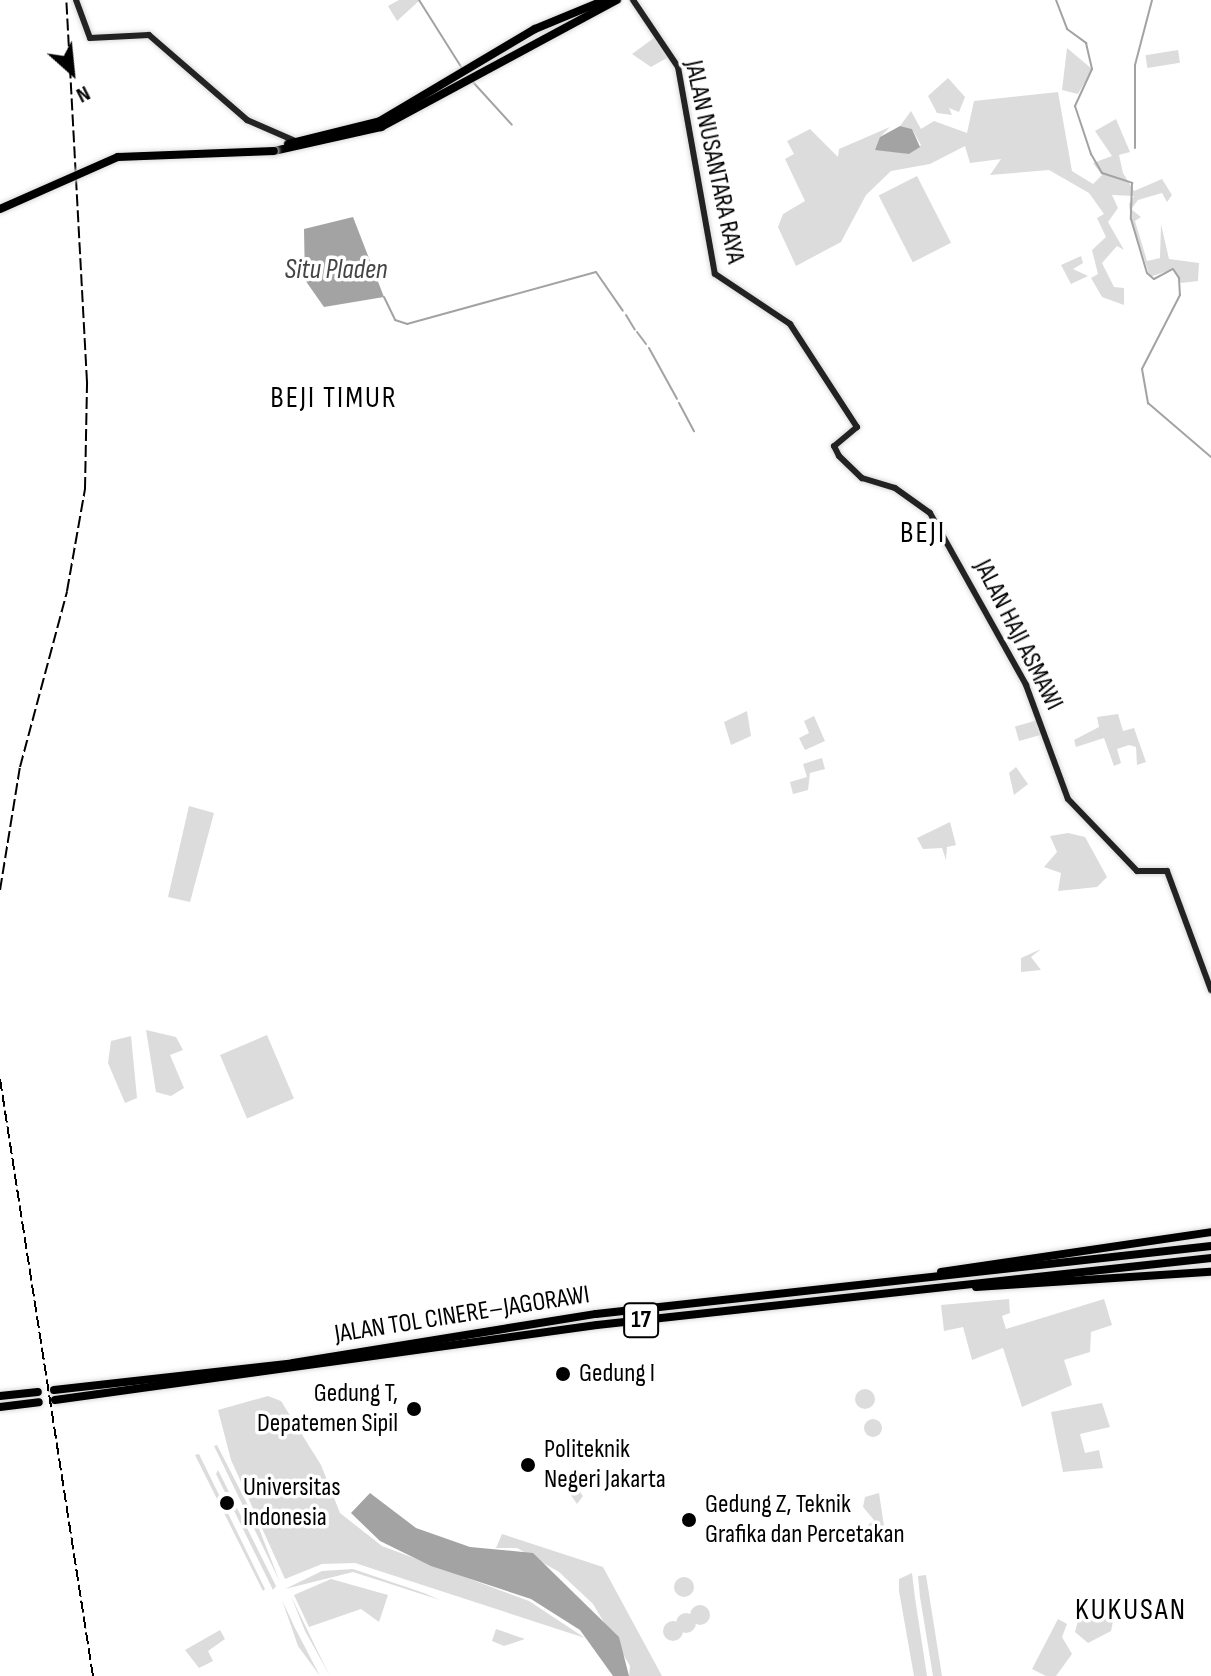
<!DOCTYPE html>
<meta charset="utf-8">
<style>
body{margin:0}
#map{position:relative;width:1211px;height:1676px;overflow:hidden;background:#fff;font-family:"Sofia Sans Condensed",sans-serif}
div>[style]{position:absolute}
.green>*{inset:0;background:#dcdcdc;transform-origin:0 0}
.round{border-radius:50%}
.water>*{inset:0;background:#a3a3a3}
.stream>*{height:2px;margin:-1px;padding:0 1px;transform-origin:1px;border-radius:1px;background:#a3a3a3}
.roads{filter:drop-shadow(0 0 2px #dbdbdb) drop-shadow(0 0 2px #dbdbdb)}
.secondary>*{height:6px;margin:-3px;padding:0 3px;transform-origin:3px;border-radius:3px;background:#222}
.highway>*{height:8px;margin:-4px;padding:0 4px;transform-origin:4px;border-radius:4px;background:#000}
.rail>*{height:2px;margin-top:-1px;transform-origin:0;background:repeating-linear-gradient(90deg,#000 0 12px,transparent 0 16px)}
.bridges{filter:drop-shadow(0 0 2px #dbdbdb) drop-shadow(0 0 2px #dbdbdb)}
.highway-bridge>*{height:8px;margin:-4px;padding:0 4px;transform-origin:4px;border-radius:4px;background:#000}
.dots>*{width:22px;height:22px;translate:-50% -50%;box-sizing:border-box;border:4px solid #fff;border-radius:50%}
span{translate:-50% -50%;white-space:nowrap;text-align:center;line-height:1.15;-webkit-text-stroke:7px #fff;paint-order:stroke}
.shield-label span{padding:2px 6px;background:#fff;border:2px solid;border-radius:6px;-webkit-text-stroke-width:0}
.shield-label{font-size:24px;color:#000;font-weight:700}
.street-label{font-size:26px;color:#000}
.poi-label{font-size:26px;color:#000}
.left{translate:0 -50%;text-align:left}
.right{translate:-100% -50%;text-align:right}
.water-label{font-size:28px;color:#444;font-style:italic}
.quarter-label{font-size:30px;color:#000;letter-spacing:2px}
.north{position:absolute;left:32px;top:32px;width:80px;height:80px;-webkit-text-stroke:6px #fff;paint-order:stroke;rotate:153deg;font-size:22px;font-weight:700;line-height:32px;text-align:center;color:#000}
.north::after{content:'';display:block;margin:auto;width:28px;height:36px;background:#000;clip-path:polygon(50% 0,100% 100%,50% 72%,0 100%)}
</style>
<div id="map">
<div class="green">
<i style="clip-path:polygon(399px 0,420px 0,397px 21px,388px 6px)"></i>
<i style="clip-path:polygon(658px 35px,672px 55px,651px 67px,632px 54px)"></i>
<i style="clip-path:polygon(1067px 48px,1092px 69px,1078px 94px,1062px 90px)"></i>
<i style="left:1178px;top:50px;width:13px;height:33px;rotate:81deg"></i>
<i style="clip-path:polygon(948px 78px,965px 97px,959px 112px,949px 108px,952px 115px,937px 113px,928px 96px)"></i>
<i style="clip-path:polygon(1058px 92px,1072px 171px,1093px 184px,1102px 175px,1093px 163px,1112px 156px,1095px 131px,1116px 119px,1130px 152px,1119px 155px,1123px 173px,1134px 191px,1162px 179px,1172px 195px,1167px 202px,1162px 193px,1138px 200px,1131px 209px,1141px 217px,1135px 221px,1147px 261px,1160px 258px,1161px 224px,1169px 259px,1199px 263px,1198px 281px,1181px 283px,1173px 269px,1150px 277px,1131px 219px,1129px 204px,1134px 196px,1112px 195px,1118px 208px,1108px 222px,1124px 250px,1117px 246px,1102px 263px,1114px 287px,1124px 288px,1124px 305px,1102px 297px,1091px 278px,1098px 274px,1092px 250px,1106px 237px,1097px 218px,1104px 214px,1089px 193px,1049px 170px,990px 175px,1001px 159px,970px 163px,965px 146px,930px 164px,891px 171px,866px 195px,841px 242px,796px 266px,778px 227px,783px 214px,805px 201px,785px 159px,794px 154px,787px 141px,810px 129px,838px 157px,839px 149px,890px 127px,880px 137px,888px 150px,909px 154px,921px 145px,912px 129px,900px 126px,911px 111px,921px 129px,934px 121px,967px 133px,974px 101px)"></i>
<i style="left:917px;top:176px;width:75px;height:43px;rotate:63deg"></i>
<i style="clip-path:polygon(1081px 256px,1083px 263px,1073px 269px,1088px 276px,1071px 284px,1061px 265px)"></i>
<i style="clip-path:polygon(747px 711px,751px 736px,731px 745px,724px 722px)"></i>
<i style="clip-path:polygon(1118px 714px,1123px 731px,1134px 728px,1146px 762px,1137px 765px,1136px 747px,1129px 745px,1117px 749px,1121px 763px,1114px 766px,1104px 738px,1076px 747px,1074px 740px,1099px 727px,1097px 717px)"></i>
<i style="clip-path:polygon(814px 716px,825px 741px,805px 750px,799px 738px,809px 733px,804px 721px)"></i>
<i style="left:1038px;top:720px;width:15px;height:24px;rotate:74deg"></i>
<i style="clip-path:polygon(822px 758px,825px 769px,810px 773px,808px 790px,793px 794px,790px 782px,807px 777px,803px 764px)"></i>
<i style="clip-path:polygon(1016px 767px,1028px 784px,1014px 795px,1009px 773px)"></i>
<i style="clip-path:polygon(189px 806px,214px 813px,190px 902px,168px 897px)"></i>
<i style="clip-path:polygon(950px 822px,956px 845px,947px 847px,946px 860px,942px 848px,923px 849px,917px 838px)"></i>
<i style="clip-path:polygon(1068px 833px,1085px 837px,1107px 877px,1097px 887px,1058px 891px,1061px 873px,1044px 867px,1057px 852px,1050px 836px)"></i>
<i style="clip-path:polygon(1041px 949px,1031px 957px,1041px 970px,1021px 972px,1021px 958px)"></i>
<i style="clip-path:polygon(146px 1030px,176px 1037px,183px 1050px,170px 1055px,184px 1088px,171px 1096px,156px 1092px)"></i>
<i style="left:267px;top:1035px;width:69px;height:51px;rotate:67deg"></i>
<i style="clip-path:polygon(131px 1036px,137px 1098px,125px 1103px,108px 1063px,111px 1041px)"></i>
<i style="clip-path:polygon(1009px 1299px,1010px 1313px,1002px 1316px,1006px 1329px,1104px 1299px,1112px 1325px,1091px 1332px,1090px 1352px,1064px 1360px,1072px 1385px,1022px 1407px,1003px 1348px,972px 1360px,963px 1327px,944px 1331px,941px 1305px)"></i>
<i class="round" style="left:855px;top:1389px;width:20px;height:20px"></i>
<i style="clip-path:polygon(268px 1396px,281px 1401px,321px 1465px,340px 1513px,382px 1546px,529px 1601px,585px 1638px,355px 1563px,322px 1564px,285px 1579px,231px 1460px,218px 1410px)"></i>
<i style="clip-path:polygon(1102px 1403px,1110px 1427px,1080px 1434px,1085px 1453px,1099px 1450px,1103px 1468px,1063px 1472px,1051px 1412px)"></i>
<i class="round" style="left:864px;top:1419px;width:18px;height:18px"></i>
<i style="clip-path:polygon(217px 1445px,256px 1521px,280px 1582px,214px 1446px)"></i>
<i style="clip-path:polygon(199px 1454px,265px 1589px,263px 1591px,195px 1455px)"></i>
<i style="clip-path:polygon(218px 1470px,276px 1586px,273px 1590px,216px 1474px)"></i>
<i style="clip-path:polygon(565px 1471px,583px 1496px,577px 1504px,559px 1478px)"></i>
<i style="clip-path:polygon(879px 1493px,884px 1526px,858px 1534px,874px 1520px,863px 1507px,865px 1497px)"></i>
<i style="clip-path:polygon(502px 1534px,603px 1567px,662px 1676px,629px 1676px,630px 1666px,593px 1604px,559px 1572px,517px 1548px,496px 1548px)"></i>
<i style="clip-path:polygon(353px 1569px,424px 1593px,440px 1600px,353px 1572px,285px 1589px,322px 1571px)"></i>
<i style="clip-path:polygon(912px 1573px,915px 1598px,927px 1676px,914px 1676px,899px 1591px,899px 1579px)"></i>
<i style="clip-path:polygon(926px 1575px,942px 1676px,933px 1676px,920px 1597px,918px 1576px)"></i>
<i class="round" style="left:674px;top:1577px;width:20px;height:20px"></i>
<i style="clip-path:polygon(331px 1579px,388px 1595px,379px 1622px,361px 1609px,309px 1627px,294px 1595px)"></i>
<i style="clip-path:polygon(291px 1596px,316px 1648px,330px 1676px,305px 1631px)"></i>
<i style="clip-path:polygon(282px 1600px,295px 1628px,320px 1676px,298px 1646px)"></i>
<i class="round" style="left:690px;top:1605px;width:20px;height:20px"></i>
<i style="clip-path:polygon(1081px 1610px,1115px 1611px,1111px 1631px,1088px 1643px,1075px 1632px)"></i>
<i class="round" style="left:676px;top:1613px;width:20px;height:20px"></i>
<i style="clip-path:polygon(1058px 1619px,1067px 1624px,1062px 1637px,1072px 1654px,1056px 1676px,1046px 1676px,1032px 1669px)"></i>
<i class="round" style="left:663px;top:1621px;width:20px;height:20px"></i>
<i style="clip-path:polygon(496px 1629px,525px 1639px,504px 1646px,492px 1641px)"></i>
<i style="clip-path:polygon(220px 1630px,225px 1639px,208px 1651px,213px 1661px,199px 1668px,185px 1650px)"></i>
</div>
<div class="water">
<i style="clip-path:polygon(900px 126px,912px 129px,920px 147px,909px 154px,875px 150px,880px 137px)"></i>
<i style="clip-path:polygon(353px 217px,384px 297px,324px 307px,305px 280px,304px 229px)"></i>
<i style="clip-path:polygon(370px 1493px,416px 1528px,470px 1547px,533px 1553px,619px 1637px,629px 1676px,613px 1676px,580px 1630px,531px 1599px,431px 1566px,380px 1541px,351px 1513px)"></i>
</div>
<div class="stream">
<i style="left:419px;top:0;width:83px;rotate:57.8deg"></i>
<i style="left:1056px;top:0;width:31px;rotate:69deg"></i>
<i style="left:1067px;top:29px;width:24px;rotate:36deg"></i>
<i style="left:1086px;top:43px;width:27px;rotate:77deg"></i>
<i style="left:1092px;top:69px;width:41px;rotate:114.7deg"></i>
<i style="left:1075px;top:106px;width:51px;rotate:71.6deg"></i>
<i style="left:1091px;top:154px;width:22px;rotate:60deg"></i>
<i style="left:1102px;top:173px;width:32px;rotate:18deg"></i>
<i style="left:1132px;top:183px;width:36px;rotate:92deg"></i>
<i style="left:1131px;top:219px;width:56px;rotate:73.5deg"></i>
<i style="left:1147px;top:273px;width:9px;rotate:41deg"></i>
<i style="left:1154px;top:279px;width:21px;rotate:-28deg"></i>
<i style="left:1173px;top:269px;width:11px;rotate:56deg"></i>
<i style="left:1179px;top:278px;width:17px;rotate:87deg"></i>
<i style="left:1180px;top:295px;width:83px;rotate:117.2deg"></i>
<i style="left:1142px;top:369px;width:35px;rotate:80deg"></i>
<i style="left:1148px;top:403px;width:83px;rotate:40.6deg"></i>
<i style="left:472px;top:81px;width:59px;rotate:47.7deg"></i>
<i style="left:1135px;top:148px;width:83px;rotate:-90deg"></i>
<i style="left:1135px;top:65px;width:67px;rotate:-75.3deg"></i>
<i style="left:384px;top:297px;width:25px;rotate:64deg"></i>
<i style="left:395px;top:320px;width:13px;rotate:18deg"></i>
<i style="left:407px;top:324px;width:196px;rotate:-15.4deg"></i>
<i style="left:596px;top:272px;width:47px;rotate:55.3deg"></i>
<i style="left:626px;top:315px;width:17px;rotate:59deg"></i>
<i style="left:637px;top:332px;width:15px;rotate:53deg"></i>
<i style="left:649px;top:348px;width:58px;rotate:61.2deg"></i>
<i style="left:679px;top:403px;width:32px;rotate:62deg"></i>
</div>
<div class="roads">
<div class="secondary">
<i style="left:76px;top:0;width:40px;rotate:69.8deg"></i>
<i style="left:90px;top:38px;width:59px;rotate:-2.9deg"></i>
<i style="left:149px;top:35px;width:130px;rotate:40.9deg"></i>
<i style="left:247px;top:120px;width:52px;rotate:23.6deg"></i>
<i style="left:633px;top:0;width:81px;rotate:56.1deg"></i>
<i style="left:678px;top:67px;width:210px;rotate:79.9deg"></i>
<i style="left:715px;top:274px;width:90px;rotate:33.7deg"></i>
<i style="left:790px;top:324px;width:123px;rotate:57deg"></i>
<i style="left:857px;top:427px;width:30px;rotate:140deg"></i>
<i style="left:834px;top:446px;width:11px;rotate:63deg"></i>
<i style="left:839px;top:456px;width:32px;rotate:44deg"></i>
<i style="left:862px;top:478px;width:34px;rotate:17deg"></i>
<i style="left:895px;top:488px;width:43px;rotate:35.5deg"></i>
<i style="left:930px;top:513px;width:197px;rotate:60.8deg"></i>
<i style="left:1026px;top:685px;width:121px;rotate:69.8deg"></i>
<i style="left:1068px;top:799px;width:100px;rotate:46.2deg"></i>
<i style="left:1137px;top:871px;width:30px"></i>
<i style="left:1167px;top:871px;width:127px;rotate:69.7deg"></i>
</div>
<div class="highway">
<i style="left:288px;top:144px;width:95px;rotate:-14deg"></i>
<i style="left:380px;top:121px;width:180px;rotate:-30.7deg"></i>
<i style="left:535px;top:29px;width:76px;rotate:-22.5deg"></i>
<i style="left:274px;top:151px;width:110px;rotate:-12.6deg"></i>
<i style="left:381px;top:127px;width:268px;rotate:-28.3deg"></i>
<i style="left:941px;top:1272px;width:273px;rotate:-8.4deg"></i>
<i style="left:976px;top:1287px;width:235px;rotate:-3.7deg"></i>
<i style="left:54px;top:1390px;width:241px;rotate:-6.4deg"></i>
<i style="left:293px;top:1363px;width:307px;rotate:-9.2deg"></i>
<i style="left:596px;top:1314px;width:619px;rotate:-6.31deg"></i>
<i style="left:0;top:1396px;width:38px;rotate:-6deg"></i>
<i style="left:55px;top:1400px;width:547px;rotate:-7.88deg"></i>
<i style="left:597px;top:1325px;width:618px;rotate:-6.23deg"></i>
<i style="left:0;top:1407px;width:39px;rotate:-7deg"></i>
</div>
</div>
<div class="rail">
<i style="left:0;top:890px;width:125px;rotate:-80.8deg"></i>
<i style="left:20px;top:767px;width:182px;rotate:-75deg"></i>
<i style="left:67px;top:591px;width:104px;rotate:-80deg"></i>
<i style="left:85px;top:489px;width:107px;rotate:-88.9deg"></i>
<i style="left:87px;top:382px;width:383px;rotate:-93.1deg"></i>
<i style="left:0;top:1079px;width:604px;rotate:81.15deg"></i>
</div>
<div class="bridges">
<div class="highway-bridge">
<i style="left:0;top:209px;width:129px;rotate:-23.8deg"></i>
<i style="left:118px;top:157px;width:156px;rotate:-2.2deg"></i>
</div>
</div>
<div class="dots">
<i style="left:563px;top:1374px;background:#000"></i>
<i style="left:414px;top:1409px;background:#000"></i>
<i style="left:528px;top:1465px;background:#000"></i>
<i style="left:227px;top:1503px;background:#000"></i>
<i style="left:689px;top:1520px;background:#000"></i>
</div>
<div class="shield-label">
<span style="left:641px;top:1320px">17</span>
</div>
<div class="street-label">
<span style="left:714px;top:162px;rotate:78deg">JALAN NUSANTARA RAYA</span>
<span style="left:1018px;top:635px;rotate:63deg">JALAN HAJI ASMAWI</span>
<span style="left:462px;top:1315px;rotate:-9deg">JALAN TOL CINERE–JAGORAWI</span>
</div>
<div class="poi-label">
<span class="left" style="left:579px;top:1374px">Gedung I</span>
<span class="right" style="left:398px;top:1409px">Gedung T,<br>Depatemen Sipil</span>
<span class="left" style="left:544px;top:1465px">Politeknik<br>Negeri Jakarta</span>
<span class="left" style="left:243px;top:1503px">Universitas<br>Indonesia</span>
<span class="left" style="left:705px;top:1520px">Gedung Z, Teknik<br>Grafika dan Percetakan</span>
</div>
<div class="water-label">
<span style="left:336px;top:270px">Situ Pladen</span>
</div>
<div class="quarter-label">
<span style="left:334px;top:398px">BEJI TIMUR</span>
<span style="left:923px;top:533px">BEJI</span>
<span style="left:1131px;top:1610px">KUKUSAN</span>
</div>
<div class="north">N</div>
</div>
